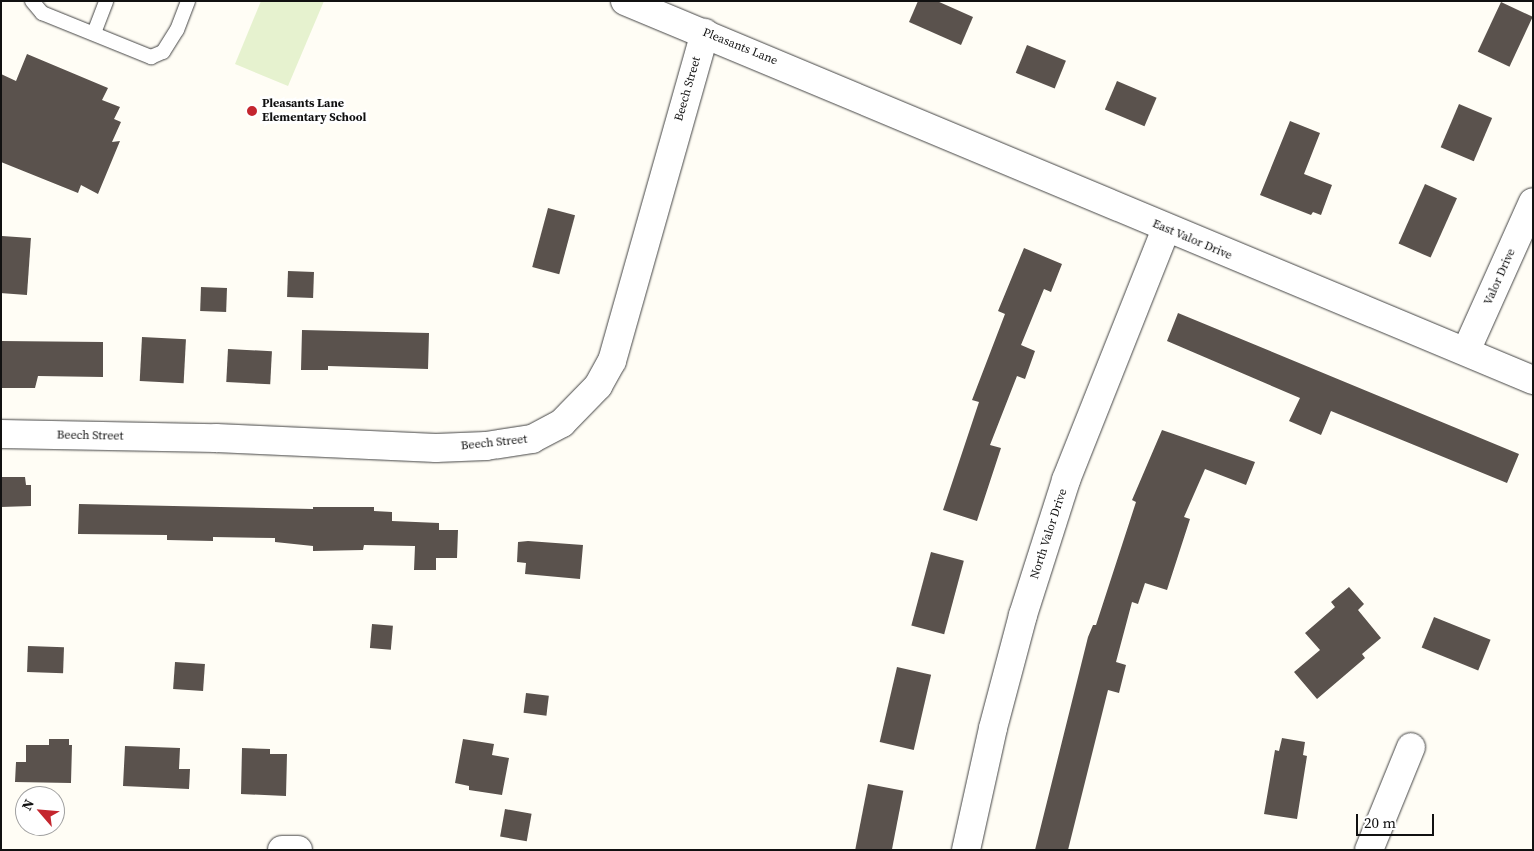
<!DOCTYPE html>
<style>
body{margin:0}
#map{position:relative;width:1534px;height:851px;overflow:hidden;background:#fffdf5;font-family:"Source Serif 4",serif}
div>[style]{position:absolute}
.pitch>*{inset:0;background:#e6f2cf}
.building>*{inset:0;background:#5a524d;transform-origin:0 0}
.roads{filter:drop-shadow(0 0 1px #444) drop-shadow(0 0 1px #444)}
.lane>*{height:14px;margin:-7px;padding:0 7px;transform-origin:7px;border-radius:7px;background:#fff}
.street>*{height:28px;margin:-14px;padding:0 14px;transform-origin:14px;border-radius:14px;background:#fff}
.dots>*{width:14px;height:14px;translate:-50% -50%;box-sizing:border-box;border:2px solid #fff;border-radius:50%}
span{translate:-50% -50%;white-space:nowrap;text-align:center;line-height:1.15;-webkit-text-stroke:5px #fff;paint-order:stroke}
.street-label{font-size:12px;color:#111}
.poi-label{font-size:12px;color:#111;font-weight:700}
.left{translate:0 -50%;text-align:left}
.frame{position:absolute;inset:0;border:2px solid #111;pointer-events:none}
.north{position:absolute;left:15px;top:786px;width:50px;height:50px;box-sizing:border-box;background:#fff;border:1px solid #a0a0a0;border-radius:50%;rotate:297deg;font-size:14px;font-weight:700;line-height:20px;text-align:center;color:#111}
.north::after{content:'';display:block;margin:auto;width:18px;height:22px;background:#c4262e;clip-path:polygon(50% 0,100% 100%,50% 72%,0 100%)}
.scale{position:absolute;left:1356px;top:814px;width:78px;height:22px;box-sizing:border-box;border:2px solid #111;border-top:0;padding-left:6px;font-size:15px;line-height:18px;white-space:nowrap;color:#111;-webkit-text-stroke:4px #fff;paint-order:stroke}
</style>
<div id="map">
<div class="pitch">
<i style="clip-path:polygon(261px 1px,324px 1px,288px 86px,235px 64px)"></i>
</div>
<div class="building">
<i style="clip-path:polygon(918px 1px,937px 1px,973px 17px,961px 45px,909px 22px)"></i>
<i style="left:1501px;top:2px;width:35px;height:55px;rotate:25deg"></i>
<i style="left:1027px;top:45px;width:42px;height:30px;rotate:22deg"></i>
<i style="clip-path:polygon(27px 54px,108px 88px,102px 100px,120px 107px,114px 119px,121px 122px,112px 142px,120px 141px,98px 194px,81px 185px,78px 193px,1px 162px,1px 74px,16px 81px)"></i>
<i style="left:1117px;top:81px;width:43px;height:31px;rotate:23deg"></i>
<i style="left:1459px;top:104px;width:36px;height:47px;rotate:23deg"></i>
<i style="clip-path:polygon(1290px 121px,1320px 133px,1304px 174px,1332px 185px,1321px 215px,1313px 212px,1311px 215px,1260px 195px)"></i>
<i style="left:1425px;top:184px;width:35px;height:65px;rotate:24deg"></i>
<i style="left:548px;top:208px;width:28px;height:61px;rotate:15deg"></i>
<i style="left:2px;top:236px;width:29px;height:57px;rotate:4deg"></i>
<i style="clip-path:polygon(1024px 248px,1062px 264px,1051px 292px,1044px 289px,1021px 345px,1035px 351px,1025px 379px,1017px 376px,990px 445px,1001px 448px,977px 521px,943px 510px,979px 402px,972px 400px,1005px 314px,998px 311px)"></i>
<i style="left:288px;top:271px;width:26px;height:26px;rotate:2deg"></i>
<i style="left:201px;top:287px;width:26px;height:24px;rotate:2deg"></i>
<i style="clip-path:polygon(1178px 313px,1519px 454px,1507px 483px,1331px 411px,1321px 435px,1289px 421px,1300px 398px,1167px 341px)"></i>
<i style="clip-path:polygon(302px 330px,429px 333px,428px 369px,328px 366px,328px 370px,301px 370px)"></i>
<i style="left:142px;top:337px;width:44px;height:44px;rotate:3deg"></i>
<i style="clip-path:polygon(1px 341px,103px 342px,103px 377px,38px 376px,35px 388px,1px 388px)"></i>
<i style="left:228px;top:349px;width:44px;height:33px;rotate:3deg"></i>
<i style="clip-path:polygon(1162px 430px,1255px 462px,1246px 485px,1205px 469px,1184px 517px,1190px 519px,1167px 590px,1145px 583px,1138px 604px,1132px 602px,1116px 662px,1126px 665px,1119px 693px,1108px 690px,1068px 850px,1035px 850px,1088px 637px,1093px 625px,1096px 625px,1136px 502px,1132px 500px)"></i>
<i style="clip-path:polygon(1px 477px,25px 477px,26px 485px,31px 485px,31px 506px,1px 507px)"></i>
<i style="clip-path:polygon(79px 504px,313px 509px,313px 507px,374px 507px,374px 511px,392px 512px,392px 521px,439px 523px,439px 530px,458px 530px,457px 558px,436px 558px,436px 570px,414px 570px,415px 546px,364px 545px,363px 550px,313px 551px,313px 546px,275px 542px,275px 538px,213px 537px,213px 541px,167px 540px,167px 535px,78px 534px)"></i>
<i style="clip-path:polygon(528px 541px,583px 545px,580px 579px,525px 574px,526px 563px,517px 562px,518px 542px)"></i>
<i style="left:931px;top:552px;width:34px;height:76px;rotate:15deg"></i>
<i style="clip-path:polygon(1349px 587px,1364px 604px,1358px 610px,1381px 638px,1362px 654px,1365px 658px,1317px 699px,1294px 672px,1320px 650px,1305px 633px,1335px 607px,1331px 602px)"></i>
<i style="left:1434px;top:617px;width:61px;height:33px;rotate:22deg"></i>
<i style="left:372px;top:624px;width:21px;height:24px;rotate:5deg"></i>
<i style="left:28px;top:646px;width:36px;height:26px;rotate:2deg"></i>
<i style="left:175px;top:662px;width:30px;height:27px;rotate:4deg"></i>
<i style="left:897px;top:667px;width:35px;height:77px;rotate:13deg"></i>
<i style="left:526px;top:693px;width:23px;height:20px;rotate:7deg"></i>
<i style="clip-path:polygon(1282px 738px,1305px 742px,1303px 755px,1307px 756px,1297px 819px,1264px 814px,1275px 750px,1279px 751px)"></i>
<i style="clip-path:polygon(49px 739px,69px 739px,69px 745px,72px 745px,71px 783px,15px 782px,16px 762px,26px 762px,26px 745px,49px 745px)"></i>
<i style="clip-path:polygon(463px 739px,494px 744px,492px 755px,509px 758px,502px 795px,469px 790px,469px 786px,455px 783px)"></i>
<i style="clip-path:polygon(125px 746px,180px 748px,179px 769px,190px 769px,189px 789px,123px 786px)"></i>
<i style="clip-path:polygon(242px 748px,270px 749px,270px 754px,287px 754px,286px 796px,241px 794px)"></i>
<i style="left:868px;top:784px;width:36px;height:67px;rotate:11deg"></i>
<i style="left:505px;top:809px;width:27px;height:28px;rotate:10deg"></i>
</div>
<div class="roads">
<div class="lane">
<i style="left:32px;top:1px;width:16px;rotate:50deg"></i>
<i style="left:42px;top:13px;width:118px;rotate:22deg"></i>
<i style="left:151px;top:57px;width:13px;rotate:-23deg"></i>
<i style="left:163px;top:52px;width:26px;rotate:-58deg"></i>
<i style="left:177px;top:30px;width:31px;rotate:-69deg"></i>
<i style="left:94px;top:33px;width:34px;rotate:-69deg"></i>
</div>
<div class="street">
<i style="left:625px;top:1px;width:984px;rotate:22.66deg"></i>
<i style="left:1466px;top:351px;width:163px;rotate:-65.8deg"></i>
<i style="left:1px;top:434px;width:215px;rotate:1.1deg"></i>
<i style="left:216px;top:438px;width:220px;rotate:2.6deg"></i>
<i style="left:436px;top:448px;width:50px;rotate:-2.3deg"></i>
<i style="left:486px;top:446px;width:47px;rotate:-8.7deg"></i>
<i style="left:532px;top:439px;width:34px;rotate:-28deg"></i>
<i style="left:562px;top:423px;width:52px;rotate:-45.8deg"></i>
<i style="left:598px;top:386px;width:29px;rotate:-61deg"></i>
<i style="left:612px;top:361px;width:341px;rotate:-74.2deg"></i>
<i style="left:282px;top:850px;width:16px"></i>
<i style="left:966px;top:850px;width:125px;rotate:-77.5deg"></i>
<i style="left:993px;top:728px;width:117px;rotate:-75.1deg"></i>
<i style="left:1023px;top:615px;width:142px;rotate:-72.3deg"></i>
<i style="left:1066px;top:480px;width:270px;rotate:-68.3deg"></i>
<i style="left:1369px;top:850px;width:111px;rotate:-67.8deg"></i>
</div>
</div>
<div class="dots">
<i style="left:252px;top:111px;background:#c4262e"></i>
</div>
<div class="street-label">
<span style="left:740px;top:47px;rotate:22deg">Pleasants Lane</span>
<span style="left:688px;top:89px;rotate:-74deg">Beech Street</span>
<span style="left:1192px;top:240px;rotate:23deg">East Valor Drive</span>
<span style="left:1500px;top:277px;rotate:-66deg">Valor Drive</span>
<span style="left:90px;top:436px;rotate:1deg">Beech Street</span>
<span style="left:494px;top:443px;rotate:-6deg">Beech Street</span>
<span style="left:1049px;top:534px;rotate:-72deg">North Valor Drive</span>
</div>
<div class="poi-label">
<span class="left" style="left:262px;top:111px">Pleasants Lane<br>Elementary School</span>
</div>
<div class="frame"></div>
<div class="north">N</div>
<div class="scale">20 m</div>
</div>
